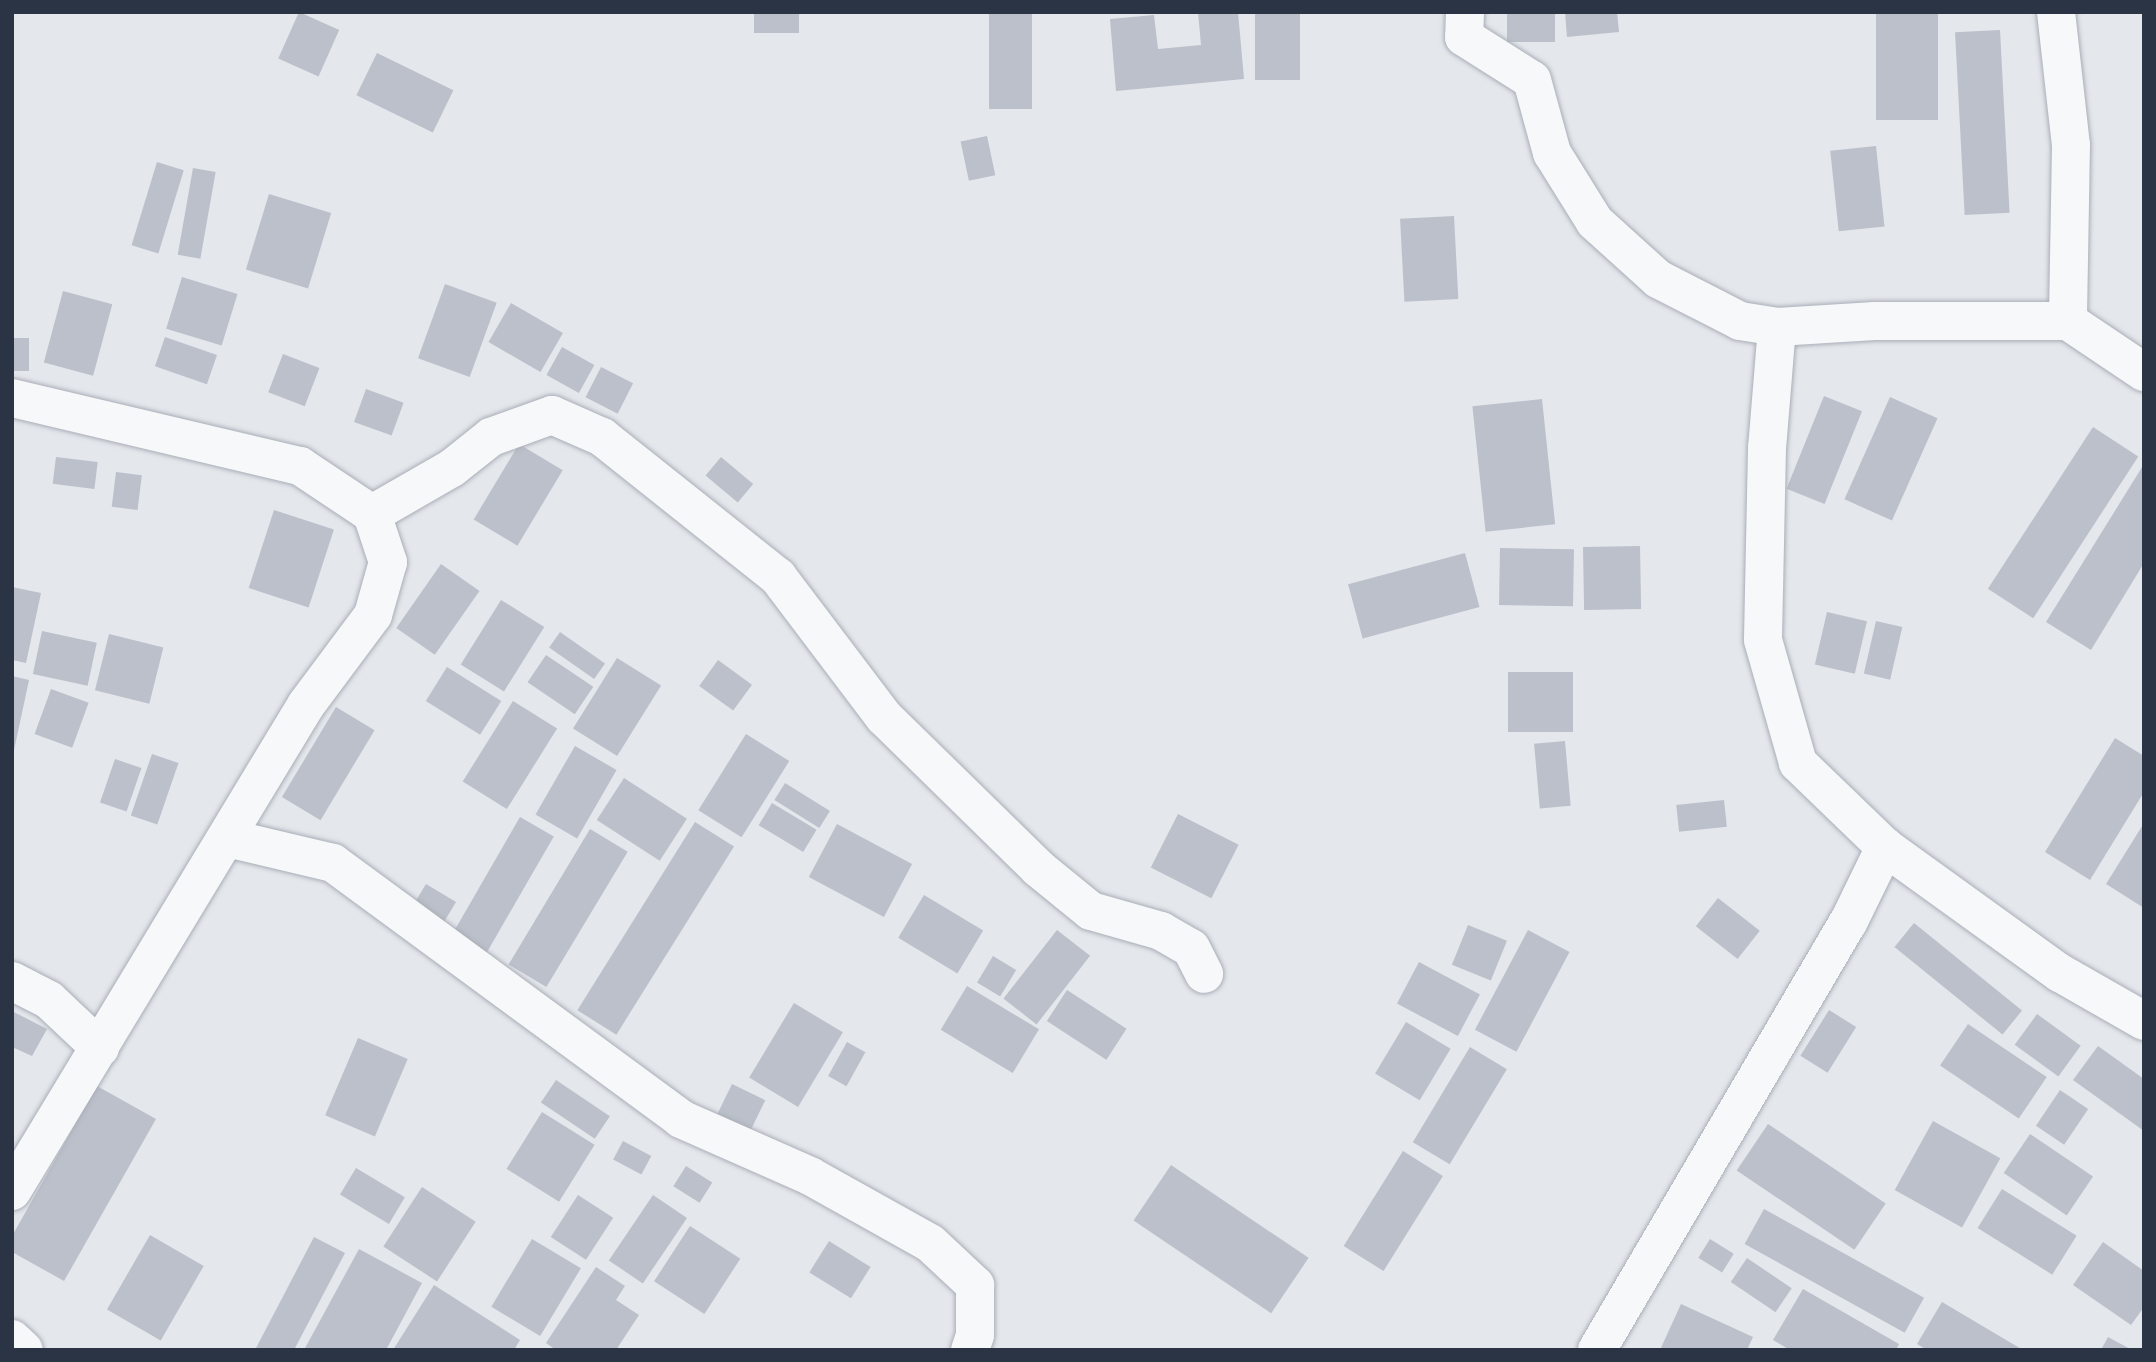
<!DOCTYPE html>
<style>
body{margin:0}
#map{position:relative;width:2156px;height:1362px;overflow:hidden;background:#e4e7ec;font-family:Montserrat,sans-serif}
div>[style]{position:absolute}
.building>*{inset:0;background:#bbc0ca;transform-origin:0 0}
.roads{filter:drop-shadow(0 0 2px #a9aeb7) drop-shadow(0 0 2px #a9aeb7)}
.street>*{height:38px;margin:-19px;padding:0 19px;transform-origin:19px;border-radius:19px;background:#f7f8fa}
span{translate:-50% -50%;white-space:nowrap;text-align:center;line-height:1.15;-webkit-text-stroke:5px #f4f6f9;paint-order:stroke}
.frame{position:absolute;inset:0;border:14px solid #2b3445;pointer-events:none}
</style>
<div id="map">
<div class="building">
<i style="left:299px;top:12px;width:44px;height:51px;rotate:24deg"></i>
<i style="left:754px;top:12px;width:45px;height:21px"></i>
<i style="left:989px;top:12px;width:43px;height:97px"></i>
<i style="clip-path:polygon(1198px 12px,1238px 12px,1244px 79px,1116px 91px,1110px 19px,1154px 15px,1158px 49px,1201px 45px)"></i>
<i style="left:1255px;top:12px;width:45px;height:68px"></i>
<i style="left:1507px;top:12px;width:48px;height:30px"></i>
<i style="clip-path:polygon(1565px 12px,1617px 12px,1619px 32px,1567px 37px)"></i>
<i style="left:1876px;top:12px;width:62px;height:108px"></i>
<i style="left:2000px;top:30px;width:183px;height:45px;rotate:87deg"></i>
<i style="left:377px;top:53px;width:85px;height:47px;rotate:26deg"></i>
<i style="left:987px;top:136px;width:40px;height:27px;rotate:78deg"></i>
<i style="left:1876px;top:146px;width:81px;height:46px;rotate:84deg"></i>
<i style="left:157px;top:162px;width:28px;height:87px;rotate:17deg"></i>
<i style="left:193px;top:168px;width:23px;height:88px;rotate:10deg"></i>
<i style="left:269px;top:194px;width:65px;height:79px;rotate:17deg"></i>
<i style="left:1454px;top:216px;width:83px;height:54px;rotate:87deg"></i>
<i style="left:182px;top:277px;width:58px;height:54px;rotate:17deg"></i>
<i style="left:445px;top:284px;width:55px;height:79px;rotate:20deg"></i>
<i style="left:63px;top:291px;width:51px;height:74px;rotate:15deg"></i>
<i style="left:511px;top:303px;width:60px;height:45px;rotate:30deg"></i>
<i style="left:165px;top:337px;width:55px;height:31px;rotate:19deg"></i>
<i style="left:12px;top:338px;width:17px;height:33px"></i>
<i style="left:562px;top:347px;width:37px;height:32px;rotate:29deg"></i>
<i style="left:283px;top:354px;width:39px;height:41px;rotate:21deg"></i>
<i style="left:601px;top:367px;width:36px;height:34px;rotate:27deg"></i>
<i style="left:366px;top:389px;width:40px;height:35px;rotate:20deg"></i>
<i style="left:1824px;top:396px;width:41px;height:100px;rotate:22deg"></i>
<i style="left:1890px;top:397px;width:52px;height:112px;rotate:24deg"></i>
<i style="left:1542px;top:399px;width:126px;height:70px;rotate:84deg"></i>
<i style="left:2093px;top:427px;width:54px;height:193px;rotate:33deg"></i>
<i style="left:519px;top:444px;width:51px;height:88px;rotate:31deg"></i>
<i style="left:56px;top:457px;width:42px;height:27px;rotate:7deg"></i>
<i style="left:721px;top:457px;width:42px;height:24px;rotate:40deg"></i>
<i style="clip-path:polygon(2144px 464px,2144px 563px,2091px 650px,2046px 622px)"></i>
<i style="left:116px;top:472px;width:26px;height:35px;rotate:7deg"></i>
<i style="left:274px;top:510px;width:63px;height:82px;rotate:18deg"></i>
<i style="left:1640px;top:546px;width:63px;height:57px;rotate:89deg"></i>
<i style="left:1500px;top:548px;width:74px;height:57px;rotate:1deg"></i>
<i style="left:1465px;top:553px;width:56px;height:121px;rotate:75deg"></i>
<i style="left:441px;top:564px;width:47px;height:78px;rotate:35deg"></i>
<i style="clip-path:polygon(12px 587px,41px 593px,26px 663px,12px 660px)"></i>
<i style="left:501px;top:600px;width:51px;height:76px;rotate:32deg"></i>
<i style="left:1827px;top:612px;width:41px;height:54px;rotate:13deg"></i>
<i style="left:1876px;top:621px;width:27px;height:54px;rotate:13deg"></i>
<i style="left:42px;top:631px;width:56px;height:44px;rotate:12deg"></i>
<i style="left:560px;top:632px;width:55px;height:19px;rotate:35deg"></i>
<i style="left:109px;top:634px;width:56px;height:58px;rotate:14deg"></i>
<i style="left:546px;top:655px;width:57px;height:33px;rotate:34deg"></i>
<i style="left:617px;top:658px;width:52px;height:83px;rotate:32deg"></i>
<i style="left:718px;top:660px;width:42px;height:32px;rotate:36deg"></i>
<i style="left:447px;top:667px;width:64px;height:40px;rotate:32deg"></i>
<i style="left:1573px;top:672px;width:60px;height:65px;rotate:90deg"></i>
<i style="clip-path:polygon(12px 676px,29px 680px,13px 755px,12px 755px)"></i>
<i style="left:51px;top:689px;width:40px;height:48px;rotate:20deg"></i>
<i style="left:513px;top:701px;width:52px;height:95px;rotate:32deg"></i>
<i style="left:336px;top:707px;width:45px;height:105px;rotate:31deg"></i>
<i style="left:746px;top:734px;width:51px;height:90px;rotate:32deg"></i>
<i style="clip-path:polygon(2115px 738px,2144px 756px,2144px 792px,2090px 880px,2045px 852px)"></i>
<i style="left:1565px;top:741px;width:65px;height:31px;rotate:85deg"></i>
<i style="left:575px;top:746px;width:48px;height:79px;rotate:30deg"></i>
<i style="left:152px;top:754px;width:28px;height:65px;rotate:19deg"></i>
<i style="left:115px;top:759px;width:28px;height:46px;rotate:19deg"></i>
<i style="left:624px;top:778px;width:75px;height:50px;rotate:33deg"></i>
<i style="left:785px;top:783px;width:53px;height:20px;rotate:32deg"></i>
<i style="left:1724px;top:800px;width:27px;height:48px;rotate:84deg"></i>
<i style="left:772px;top:803px;width:52px;height:26px;rotate:31deg"></i>
<i style="left:1178px;top:814px;width:68px;height:60px;rotate:27deg"></i>
<i style="left:520px;top:817px;width:39px;height:138px;rotate:30deg"></i>
<i style="left:695px;top:822px;width:46px;height:222px;rotate:32deg"></i>
<i style="clip-path:polygon(2144px 823px,2144px 908px,2106px 884px)"></i>
<i style="left:837px;top:824px;width:85px;height:60px;rotate:28deg"></i>
<i style="left:590px;top:829px;width:44px;height:158px;rotate:31deg"></i>
<i style="left:426px;top:884px;width:35px;height:33px;rotate:31deg"></i>
<i style="left:924px;top:895px;width:69px;height:50px;rotate:31deg"></i>
<i style="left:1718px;top:898px;width:53px;height:36px;rotate:38deg"></i>
<i style="left:1914px;top:923px;width:139px;height:31px;rotate:39deg"></i>
<i style="left:1468px;top:925px;width:42px;height:43px;rotate:22deg"></i>
<i style="left:1057px;top:930px;width:42px;height:87px;rotate:38deg"></i>
<i style="left:1528px;top:930px;width:47px;height:113px;rotate:28deg"></i>
<i style="left:993px;top:956px;width:27px;height:31px;rotate:31deg"></i>
<i style="left:1419px;top:962px;width:69px;height:47px;rotate:28deg"></i>
<i style="left:967px;top:986px;width:84px;height:51px;rotate:31deg"></i>
<i style="left:1067px;top:990px;width:71px;height:37px;rotate:33deg"></i>
<i style="left:794px;top:1003px;width:57px;height:87px;rotate:31deg"></i>
<i style="left:1829px;top:1010px;width:32px;height:54px;rotate:32deg"></i>
<i style="clip-path:polygon(12px 1011px,47px 1029px,32px 1056px,12px 1047px)"></i>
<i style="left:2037px;top:1014px;width:54px;height:38px;rotate:36deg"></i>
<i style="left:1406px;top:1022px;width:52px;height:60px;rotate:31deg"></i>
<i style="left:1968px;top:1024px;width:95px;height:50px;rotate:34deg"></i>
<i style="left:358px;top:1038px;width:54px;height:84px;rotate:23deg"></i>
<i style="left:847px;top:1042px;width:21px;height:39px;rotate:29deg"></i>
<i style="clip-path:polygon(2098px 1046px,2144px 1079px,2144px 1131px,2073px 1080px)"></i>
<i style="left:1470px;top:1047px;width:43px;height:111px;rotate:31deg"></i>
<i style="left:556px;top:1080px;width:65px;height:27px;rotate:34deg"></i>
<i style="left:732px;top:1084px;width:37px;height:33px;rotate:26deg"></i>
<i style="clip-path:polygon(97px 1086px,156px 1119px,64px 1281px,12px 1252px,12px 1236px)"></i>
<i style="left:2060px;top:1090px;width:34px;height:43px;rotate:34deg"></i>
<i style="left:542px;top:1112px;width:62px;height:67px;rotate:32deg"></i>
<i style="left:1933px;top:1121px;width:77px;height:79px;rotate:29deg"></i>
<i style="left:1768px;top:1124px;width:142px;height:56px;rotate:34deg"></i>
<i style="left:2030px;top:1134px;width:76px;height:47px;rotate:34deg"></i>
<i style="left:623px;top:1141px;width:32px;height:21px;rotate:28deg"></i>
<i style="left:1403px;top:1151px;width:47px;height:112px;rotate:32deg"></i>
<i style="left:1171px;top:1165px;width:166px;height:67px;rotate:34deg"></i>
<i style="left:686px;top:1166px;width:31px;height:24px;rotate:32deg"></i>
<i style="left:356px;top:1168px;width:57px;height:31px;rotate:31deg"></i>
<i style="left:422px;top:1187px;width:64px;height:71px;rotate:33deg"></i>
<i style="left:2002px;top:1189px;width:88px;height:46px;rotate:32deg"></i>
<i style="left:578px;top:1195px;width:42px;height:50px;rotate:33deg"></i>
<i style="left:653px;top:1195px;width:41px;height:79px;rotate:34deg"></i>
<i style="left:1764px;top:1209px;width:183px;height:40px;rotate:29deg"></i>
<i style="left:690px;top:1226px;width:60px;height:66px;rotate:33deg"></i>
<i style="left:150px;top:1235px;width:62px;height:86px;rotate:30deg"></i>
<i style="clip-path:polygon(314px 1237px,345px 1253px,294px 1350px,255px 1350px)"></i>
<i style="left:532px;top:1239px;width:57px;height:79px;rotate:31deg"></i>
<i style="left:1710px;top:1239px;width:28px;height:22px;rotate:32deg"></i>
<i style="left:829px;top:1241px;width:49px;height:37px;rotate:32deg"></i>
<i style="clip-path:polygon(2103px 1242px,2144px 1271px,2144px 1307px,2131px 1325px,2073px 1285px)"></i>
<i style="clip-path:polygon(359px 1249px,422px 1283px,386px 1350px,304px 1350px)"></i>
<i style="left:1747px;top:1258px;width:54px;height:29px;rotate:34deg"></i>
<i style="clip-path:polygon(596px 1267px,625px 1286px,616px 1300px,639px 1315px,616px 1350px,556px 1350px,546px 1343px)"></i>
<i style="clip-path:polygon(434px 1285px,520px 1340px,514px 1350px,393px 1350px)"></i>
<i style="clip-path:polygon(1803px 1289px,1899px 1344px,1896px 1350px,1790px 1350px,1773px 1340px)"></i>
<i style="clip-path:polygon(1942px 1302px,2023px 1350px,1927px 1350px,1917px 1344px)"></i>
<i style="clip-path:polygon(1681px 1304px,1753px 1337px,1747px 1350px,1660px 1350px)"></i>
<i style="clip-path:polygon(2108px 1337px,2132px 1350px,2101px 1350px)"></i>
</div>
<div class="roads">
<div class="street">
<i style="left:1465px;top:12px;width:25px;rotate:92deg"></i>
<i style="left:1464px;top:37px;width:80px;rotate:32.3deg"></i>
<i style="left:1532px;top:80px;width:76px;rotate:74.7deg"></i>
<i style="left:1552px;top:153px;width:81px;rotate:58.1deg"></i>
<i style="left:1595px;top:222px;width:85px;rotate:42.1deg"></i>
<i style="left:1658px;top:279px;width:92px;rotate:27.1deg"></i>
<i style="left:1740px;top:321px;width:37px;rotate:9deg"></i>
<i style="left:1777px;top:327px;width:98px;rotate:-3.5deg"></i>
<i style="left:1875px;top:321px;width:193px"></i>
<i style="left:2068px;top:321px;width:92px;rotate:33.9deg"></i>
<i style="left:2056px;top:12px;width:134px;rotate:83.6deg"></i>
<i style="left:2071px;top:145px;width:176px;rotate:91deg"></i>
<i style="left:1777px;top:327px;width:121px;rotate:94.7deg"></i>
<i style="left:1767px;top:448px;width:192px;rotate:91.2deg"></i>
<i style="left:1763px;top:640px;width:128px;rotate:74.1deg"></i>
<i style="left:1798px;top:763px;width:121px;rotate:44deg"></i>
<i style="left:12px;top:398px;width:296px;rotate:13.3deg"></i>
<i style="left:300px;top:466px;width:87px;rotate:33.7deg"></i>
<i style="left:372px;top:514px;width:51px;rotate:71.6deg"></i>
<i style="left:388px;top:562px;width:55px;rotate:105.8deg"></i>
<i style="left:373px;top:615px;width:112px;rotate:126.7deg"></i>
<i style="left:306px;top:705px;width:568px;rotate:121.17deg"></i>
<i style="left:372px;top:514px;width:92px;rotate:-29.9deg"></i>
<i style="left:452px;top:468px;width:50px;rotate:-38.5deg"></i>
<i style="left:491px;top:437px;width:65px;rotate:-19.8deg"></i>
<i style="left:552px;top:415px;width:55px;rotate:23.7deg"></i>
<i style="left:602px;top:437px;width:225px;rotate:38.5deg"></i>
<i style="left:778px;top:577px;width:176px;rotate:52.9deg"></i>
<i style="left:884px;top:717px;width:216px;rotate:44.4deg"></i>
<i style="left:1038px;top:868px;width:68px;rotate:39.1deg"></i>
<i style="left:1091px;top:911px;width:73px;rotate:15.9deg"></i>
<i style="left:1161px;top:931px;width:34px;rotate:30deg"></i>
<i style="left:1191px;top:948px;width:29px;rotate:63deg"></i>
<i style="left:227px;top:838px;width:109px;rotate:13.3deg"></i>
<i style="left:333px;top:863px;width:432px;rotate:36.3deg"></i>
<i style="left:681px;top:1119px;width:141px;rotate:23.8deg"></i>
<i style="left:810px;top:1176px;width:137px;rotate:29.2deg"></i>
<i style="left:930px;top:1243px;width:62px;rotate:43deg"></i>
<i style="left:975px;top:1285px;width:50px;rotate:90deg"></i>
<i style="left:975px;top:1335px;width:16px;rotate:108deg"></i>
<i style="left:12px;top:981px;width:42px;rotate:27.2deg"></i>
<i style="left:49px;top:1000px;width:70px;rotate:43.3deg"></i>
<i style="left:12px;top:1339px;width:16px;rotate:43deg"></i>
<i style="left:1597px;top:1350px;width:495px;rotate:-59.6deg"></i>
<i style="left:1848px;top:923px;width:85px;rotate:-64deg"></i>
<i style="left:1885px;top:847px;width:216px;rotate:35.8deg"></i>
<i style="left:2060px;top:973px;width:97px;rotate:29.7deg"></i>
</div>
</div>
<div class="frame"></div>
</div>
